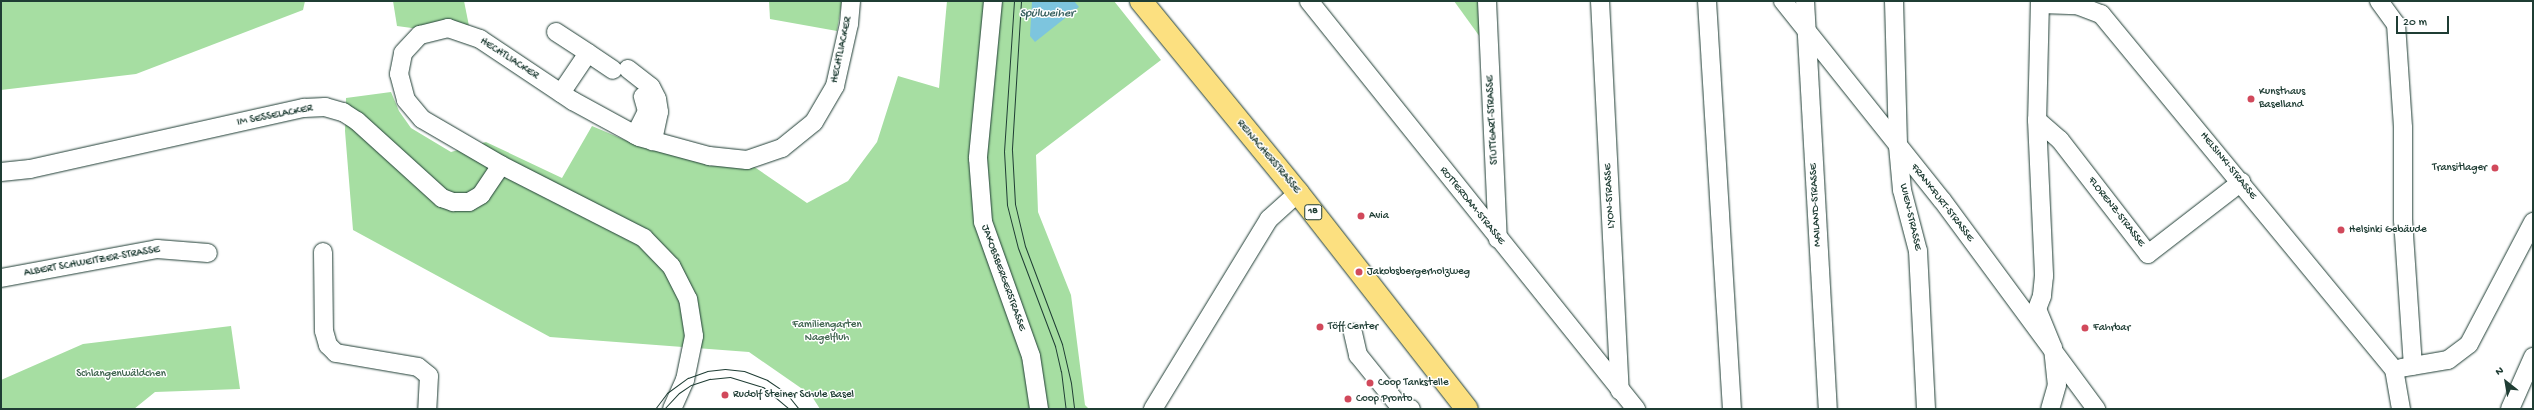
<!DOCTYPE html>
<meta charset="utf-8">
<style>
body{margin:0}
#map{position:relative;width:2534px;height:410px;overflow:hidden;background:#fff;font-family:"Gochi Hand",sans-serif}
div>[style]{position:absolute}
.green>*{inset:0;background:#a6dea2}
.water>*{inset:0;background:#7dc5de}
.roads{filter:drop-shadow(0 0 1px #1f3d34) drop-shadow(0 0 1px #1f3d34)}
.minor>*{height:18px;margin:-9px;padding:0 9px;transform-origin:9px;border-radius:9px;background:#fff}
.major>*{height:22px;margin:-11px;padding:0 11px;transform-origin:11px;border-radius:11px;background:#fce080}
.tram>*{height:1px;margin:-0.5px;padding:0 0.5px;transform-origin:0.5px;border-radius:0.5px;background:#1f3d34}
.dots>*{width:11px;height:11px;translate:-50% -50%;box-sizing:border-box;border:2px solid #fff;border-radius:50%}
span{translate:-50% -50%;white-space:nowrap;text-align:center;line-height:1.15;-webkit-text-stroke:3px #fff;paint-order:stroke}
.shield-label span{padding:1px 3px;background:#fff;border:1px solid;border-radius:3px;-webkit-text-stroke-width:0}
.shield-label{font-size:10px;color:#1f3d34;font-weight:700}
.street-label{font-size:11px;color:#1f3d34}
.poi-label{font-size:11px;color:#1f3d34}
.left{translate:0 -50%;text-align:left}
.right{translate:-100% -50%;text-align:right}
.park-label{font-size:11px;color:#416550}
.water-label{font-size:12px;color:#365f5e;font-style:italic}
.frame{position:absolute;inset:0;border:2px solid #1f3d34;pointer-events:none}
.north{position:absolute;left:2486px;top:362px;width:40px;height:40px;-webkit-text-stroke:3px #fff;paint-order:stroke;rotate:329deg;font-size:11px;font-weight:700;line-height:16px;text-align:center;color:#1f3d34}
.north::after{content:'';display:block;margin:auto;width:14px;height:18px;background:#1f3d34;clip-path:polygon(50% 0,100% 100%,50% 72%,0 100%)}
.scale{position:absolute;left:2396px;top:16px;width:53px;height:18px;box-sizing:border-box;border:2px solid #1f3d34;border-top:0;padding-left:5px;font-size:12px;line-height:14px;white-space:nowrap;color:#1f3d34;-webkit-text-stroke:3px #fff;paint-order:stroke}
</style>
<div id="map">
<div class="green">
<i style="clip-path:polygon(1px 1px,305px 1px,303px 10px,136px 74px,1px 90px)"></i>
<i style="clip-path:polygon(393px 1px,464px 1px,471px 36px,397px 26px)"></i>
<i style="clip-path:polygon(769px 1px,842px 1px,837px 31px,770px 19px)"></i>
<i style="clip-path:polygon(947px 1px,1114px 1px,1161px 60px,1036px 155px,1038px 212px,1071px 295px,1085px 405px,1089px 409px,820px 409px,811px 395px,749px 352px,550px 337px,353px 230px,345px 131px,346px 98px,391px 92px,399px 111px,411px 128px,451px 152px,486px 142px,562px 178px,592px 126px,639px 146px,712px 166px,753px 166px,807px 203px,848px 181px,877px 142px,898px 76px,939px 88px)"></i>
<i style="clip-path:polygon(1454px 1px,1478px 1px,1480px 37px)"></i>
<i style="clip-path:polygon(231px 326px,240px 389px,155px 392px,134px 409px,1px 409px,1px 380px,83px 344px)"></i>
</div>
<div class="water">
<i style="clip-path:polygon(1032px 1px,1074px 1px,1079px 7px,1035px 42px,1030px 36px)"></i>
</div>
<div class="roads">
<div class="minor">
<i style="left:993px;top:1px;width:158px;rotate:95.5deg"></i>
<i style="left:978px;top:158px;width:64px;rotate:85.5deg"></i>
<i style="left:983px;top:222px;width:142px;rotate:70.3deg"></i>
<i style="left:1031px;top:356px;width:54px;rotate:81.4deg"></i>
<i style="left:1309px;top:1px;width:523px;rotate:51.29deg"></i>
<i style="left:1487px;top:1px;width:238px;rotate:87.4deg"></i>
<i style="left:1600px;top:1px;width:390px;rotate:87.1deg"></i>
<i style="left:1707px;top:1px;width:409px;rotate:86.5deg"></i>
<i style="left:1783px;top:1px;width:255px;rotate:51.4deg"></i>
<i style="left:1942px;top:200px;width:260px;rotate:53.6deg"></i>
<i style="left:1805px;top:1px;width:409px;rotate:86.8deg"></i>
<i style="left:1894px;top:1px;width:145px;rotate:88.4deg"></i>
<i style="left:1898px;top:146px;width:44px;rotate:84.8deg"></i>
<i style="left:1902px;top:190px;width:63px;rotate:75.3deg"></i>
<i style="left:1918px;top:251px;width:158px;rotate:87.1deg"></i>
<i style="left:2040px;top:1px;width:119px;rotate:91.4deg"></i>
<i style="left:2037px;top:120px;width:156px;rotate:87.4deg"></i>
<i style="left:2044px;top:276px;width:20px;rotate:96deg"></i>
<i style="left:2042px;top:296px;width:14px;rotate:111deg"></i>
<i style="left:2037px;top:309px;width:42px;rotate:67.7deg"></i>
<i style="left:2053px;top:348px;width:37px;rotate:84deg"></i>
<i style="left:2057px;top:385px;width:25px;rotate:106deg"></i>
<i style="left:2379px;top:1px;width:29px;rotate:54deg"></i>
<i style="left:2396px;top:24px;width:104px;rotate:86.1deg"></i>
<i style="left:2403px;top:128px;width:92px;rotate:90deg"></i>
<i style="left:2403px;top:220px;width:146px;rotate:86.1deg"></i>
<i style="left:2040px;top:4px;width:37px;rotate:2deg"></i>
<i style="left:2077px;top:5px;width:26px;rotate:21deg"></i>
<i style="left:2101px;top:14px;width:460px;rotate:50.5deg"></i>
<i style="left:556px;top:32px;width:38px;rotate:33deg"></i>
<i style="left:628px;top:69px;width:29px;rotate:38deg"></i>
<i style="left:651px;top:87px;width:13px;rotate:63deg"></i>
<i style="left:657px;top:99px;width:13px;rotate:81deg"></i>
<i style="left:659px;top:112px;width:30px;rotate:102deg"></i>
<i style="left:561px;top:93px;width:48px;rotate:-56deg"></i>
<i style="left:588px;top:53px;width:30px;rotate:34deg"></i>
<i style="left:2037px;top:120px;width:30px;rotate:41deg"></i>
<i style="left:2060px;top:140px;width:144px;rotate:52.3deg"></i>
<i style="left:2148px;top:254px;width:118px;rotate:-37.7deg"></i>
<i style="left:635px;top:135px;width:27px;rotate:-63deg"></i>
<i style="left:647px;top:111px;width:15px;rotate:-106deg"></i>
<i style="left:1px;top:172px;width:29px;rotate:-6deg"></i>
<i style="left:30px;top:169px;width:281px;rotate:-12.6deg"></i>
<i style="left:304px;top:108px;width:21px;rotate:-3deg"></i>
<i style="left:325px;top:107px;width:19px;rotate:16deg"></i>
<i style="left:343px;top:112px;width:17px;rotate:33deg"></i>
<i style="left:357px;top:121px;width:115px;rotate:42.2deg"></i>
<i style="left:442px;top:198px;width:12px;rotate:20deg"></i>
<i style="left:453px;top:202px;width:16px"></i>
<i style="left:469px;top:202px;width:14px;rotate:-30deg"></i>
<i style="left:481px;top:195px;width:36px;rotate:-56deg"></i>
<i style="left:323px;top:252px;width:79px;rotate:89.3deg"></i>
<i style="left:324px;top:331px;width:15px;rotate:74deg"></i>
<i style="left:328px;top:345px;width:11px;rotate:45deg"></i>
<i style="left:336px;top:353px;width:83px;rotate:9.7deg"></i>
<i style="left:418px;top:367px;width:14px;rotate:39deg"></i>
<i style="left:429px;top:376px;width:33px;rotate:93deg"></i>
<i style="left:1px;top:278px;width:159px;rotate:-10.5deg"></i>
<i style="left:157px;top:249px;width:51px;rotate:4.5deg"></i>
<i style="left:1353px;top:333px;width:23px;rotate:77deg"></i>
<i style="left:1358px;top:355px;width:67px;rotate:51.1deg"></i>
<i style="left:1400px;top:407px;width:11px;rotate:10deg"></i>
<i style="left:2401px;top:368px;width:48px;rotate:-9.7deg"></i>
<i style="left:2448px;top:360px;width:26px;rotate:-37deg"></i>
<i style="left:2469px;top:344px;width:138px;rotate:-62.3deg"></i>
<i style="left:2394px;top:369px;width:41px;rotate:80.1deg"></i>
<i style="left:672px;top:409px;width:32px;rotate:-66deg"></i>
<i style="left:685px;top:380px;width:45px;rotate:-78.4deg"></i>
<i style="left:694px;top:336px;width:37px;rotate:-99deg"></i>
<i style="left:688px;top:299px;width:37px;rotate:-117deg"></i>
<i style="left:671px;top:266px;width:39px;rotate:-134deg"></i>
<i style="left:644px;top:238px;width:161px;rotate:-153deg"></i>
<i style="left:501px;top:165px;width:91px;rotate:-149.8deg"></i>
<i style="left:422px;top:119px;width:25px;rotate:-130deg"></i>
<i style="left:406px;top:100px;width:27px;rotate:-105deg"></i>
<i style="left:399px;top:74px;width:21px;rotate:-79deg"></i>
<i style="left:403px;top:53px;width:25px;rotate:-47deg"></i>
<i style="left:420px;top:35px;width:29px;rotate:-14deg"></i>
<i style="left:448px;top:28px;width:34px;rotate:19deg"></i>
<i style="left:480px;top:39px;width:112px;rotate:33.7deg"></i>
<i style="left:573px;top:101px;width:75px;rotate:28.6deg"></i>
<i style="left:639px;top:137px;width:73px;rotate:15.2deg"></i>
<i style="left:709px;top:156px;width:38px;rotate:6deg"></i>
<i style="left:747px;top:160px;width:37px;rotate:-19deg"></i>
<i style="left:782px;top:148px;width:41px;rotate:-39.1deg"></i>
<i style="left:814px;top:122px;width:42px;rotate:-59.7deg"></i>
<i style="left:835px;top:86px;width:64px;rotate:-77.3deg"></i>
<i style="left:849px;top:24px;width:23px;rotate:-85deg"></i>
<i style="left:1153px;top:409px;width:223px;rotate:-58.6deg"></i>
<i style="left:1269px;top:219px;width:39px;rotate:-42deg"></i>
<i style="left:2510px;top:409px;width:57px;rotate:-66.1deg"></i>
</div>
<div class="major">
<i style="left:1141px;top:1px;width:248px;rotate:50.7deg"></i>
<i style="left:1298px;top:193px;width:274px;rotate:52deg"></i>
</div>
</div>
<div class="tram">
<i style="left:1014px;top:1px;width:150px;rotate:93.8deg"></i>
<i style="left:1004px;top:151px;width:54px;rotate:86.8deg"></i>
<i style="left:1007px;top:205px;width:44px;rotate:75.7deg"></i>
<i style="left:1018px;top:248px;width:105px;rotate:69.3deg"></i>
<i style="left:1055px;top:346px;width:26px;rotate:77deg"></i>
<i style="left:1061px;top:371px;width:38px;rotate:83deg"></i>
<i style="left:1021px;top:1px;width:149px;rotate:93.5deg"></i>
<i style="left:1012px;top:150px;width:54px;rotate:86.8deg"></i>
<i style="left:1015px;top:204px;width:43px;rotate:76.6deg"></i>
<i style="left:1025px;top:246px;width:105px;rotate:69.3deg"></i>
<i style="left:1062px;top:344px;width:40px;rotate:77deg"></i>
<i style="left:1071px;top:383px;width:26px;rotate:83deg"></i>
<i style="left:655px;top:409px;width:20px;rotate:-53deg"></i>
<i style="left:667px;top:393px;width:26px;rotate:-36deg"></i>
<i style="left:688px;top:378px;width:20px;rotate:-20deg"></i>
<i style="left:707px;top:371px;width:18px;rotate:-6deg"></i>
<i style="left:725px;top:369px;width:19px;rotate:6deg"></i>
<i style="left:744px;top:371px;width:25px;rotate:21deg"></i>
<i style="left:767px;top:380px;width:23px;rotate:34deg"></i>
<i style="left:786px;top:393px;width:21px;rotate:51deg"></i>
<i style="left:664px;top:409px;width:22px;rotate:-47deg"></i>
<i style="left:679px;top:393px;width:14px;rotate:-34deg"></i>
<i style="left:691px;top:385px;width:20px;rotate:-18deg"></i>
<i style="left:710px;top:379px;width:20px;rotate:-6deg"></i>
<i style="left:730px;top:377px;width:34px;rotate:17deg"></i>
<i style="left:763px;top:387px;width:34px;rotate:40deg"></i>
</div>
<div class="dots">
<i style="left:2251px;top:99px;background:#d1495b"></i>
<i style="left:2495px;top:168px;background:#d1495b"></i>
<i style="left:1361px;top:216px;background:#d1495b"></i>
<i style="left:2341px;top:230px;background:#d1495b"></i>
<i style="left:1359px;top:272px;background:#d1495b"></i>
<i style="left:1320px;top:327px;background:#d1495b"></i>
<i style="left:2085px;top:328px;background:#d1495b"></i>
<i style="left:1370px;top:383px;background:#d1495b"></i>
<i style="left:725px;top:395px;background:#d1495b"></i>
<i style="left:1348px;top:399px;background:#d1495b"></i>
</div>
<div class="shield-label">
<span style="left:1313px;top:212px">18</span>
</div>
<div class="street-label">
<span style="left:842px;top:50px;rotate:-78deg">HECHTLIACKER</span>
<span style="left:509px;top:59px;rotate:33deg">HECHTLIACKER</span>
<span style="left:275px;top:116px;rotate:-11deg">IM SESSELACKER</span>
<span style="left:1493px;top:120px;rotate:-93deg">STUTTGART-STRASSE</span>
<span style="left:1268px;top:157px;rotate:50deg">REINACHERSTRASSE</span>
<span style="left:2228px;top:166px;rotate:51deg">HELSINKI-STRASSE</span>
<span style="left:1610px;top:196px;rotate:-93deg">LYON-STRASSE</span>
<span style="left:1942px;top:203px;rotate:52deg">FRANKFURT-STRASSE</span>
<span style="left:1816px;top:205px;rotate:-93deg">MAILAND-STRASSE</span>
<span style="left:1472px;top:206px;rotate:51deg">ROTTERDAM-STRASSE</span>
<span style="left:2116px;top:212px;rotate:52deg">FLORENZ-STRASSE</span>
<span style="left:1910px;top:217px;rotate:77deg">WIEN-STRASSE</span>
<span style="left:92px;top:262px;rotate:-10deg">ALBERT SCHWEITZER-STRASSE</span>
<span style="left:1003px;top:278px;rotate:70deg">JAKOBSBERGERSTRASSE</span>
</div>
<div class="poi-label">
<span class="left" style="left:2259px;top:99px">Kunsthaus<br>Baselland</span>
<span class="right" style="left:2487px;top:168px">Transitlager</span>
<span class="left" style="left:1369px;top:216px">Avia</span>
<span class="left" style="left:2349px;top:230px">Helsinki Gebäude</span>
<span class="left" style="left:1367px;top:272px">Jakobsbergerholzweg</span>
<span class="left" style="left:1328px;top:327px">Töff Center</span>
<span class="left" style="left:2093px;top:328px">Fahrbar</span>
<span class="left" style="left:1378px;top:383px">Coop Tankstelle</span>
<span class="left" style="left:733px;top:395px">Rudolf Steiner Schule Basel</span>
<span class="left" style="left:1356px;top:399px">Coop Pronto</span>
</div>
<div class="park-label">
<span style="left:827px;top:332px">Familiengarten<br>Nagelfluh</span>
<span style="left:121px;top:374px">Schlangenwäldchen</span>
</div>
<div class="water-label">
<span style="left:1047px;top:15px">Spülweiher</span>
</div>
<div class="frame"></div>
<div class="north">N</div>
<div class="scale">20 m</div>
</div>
